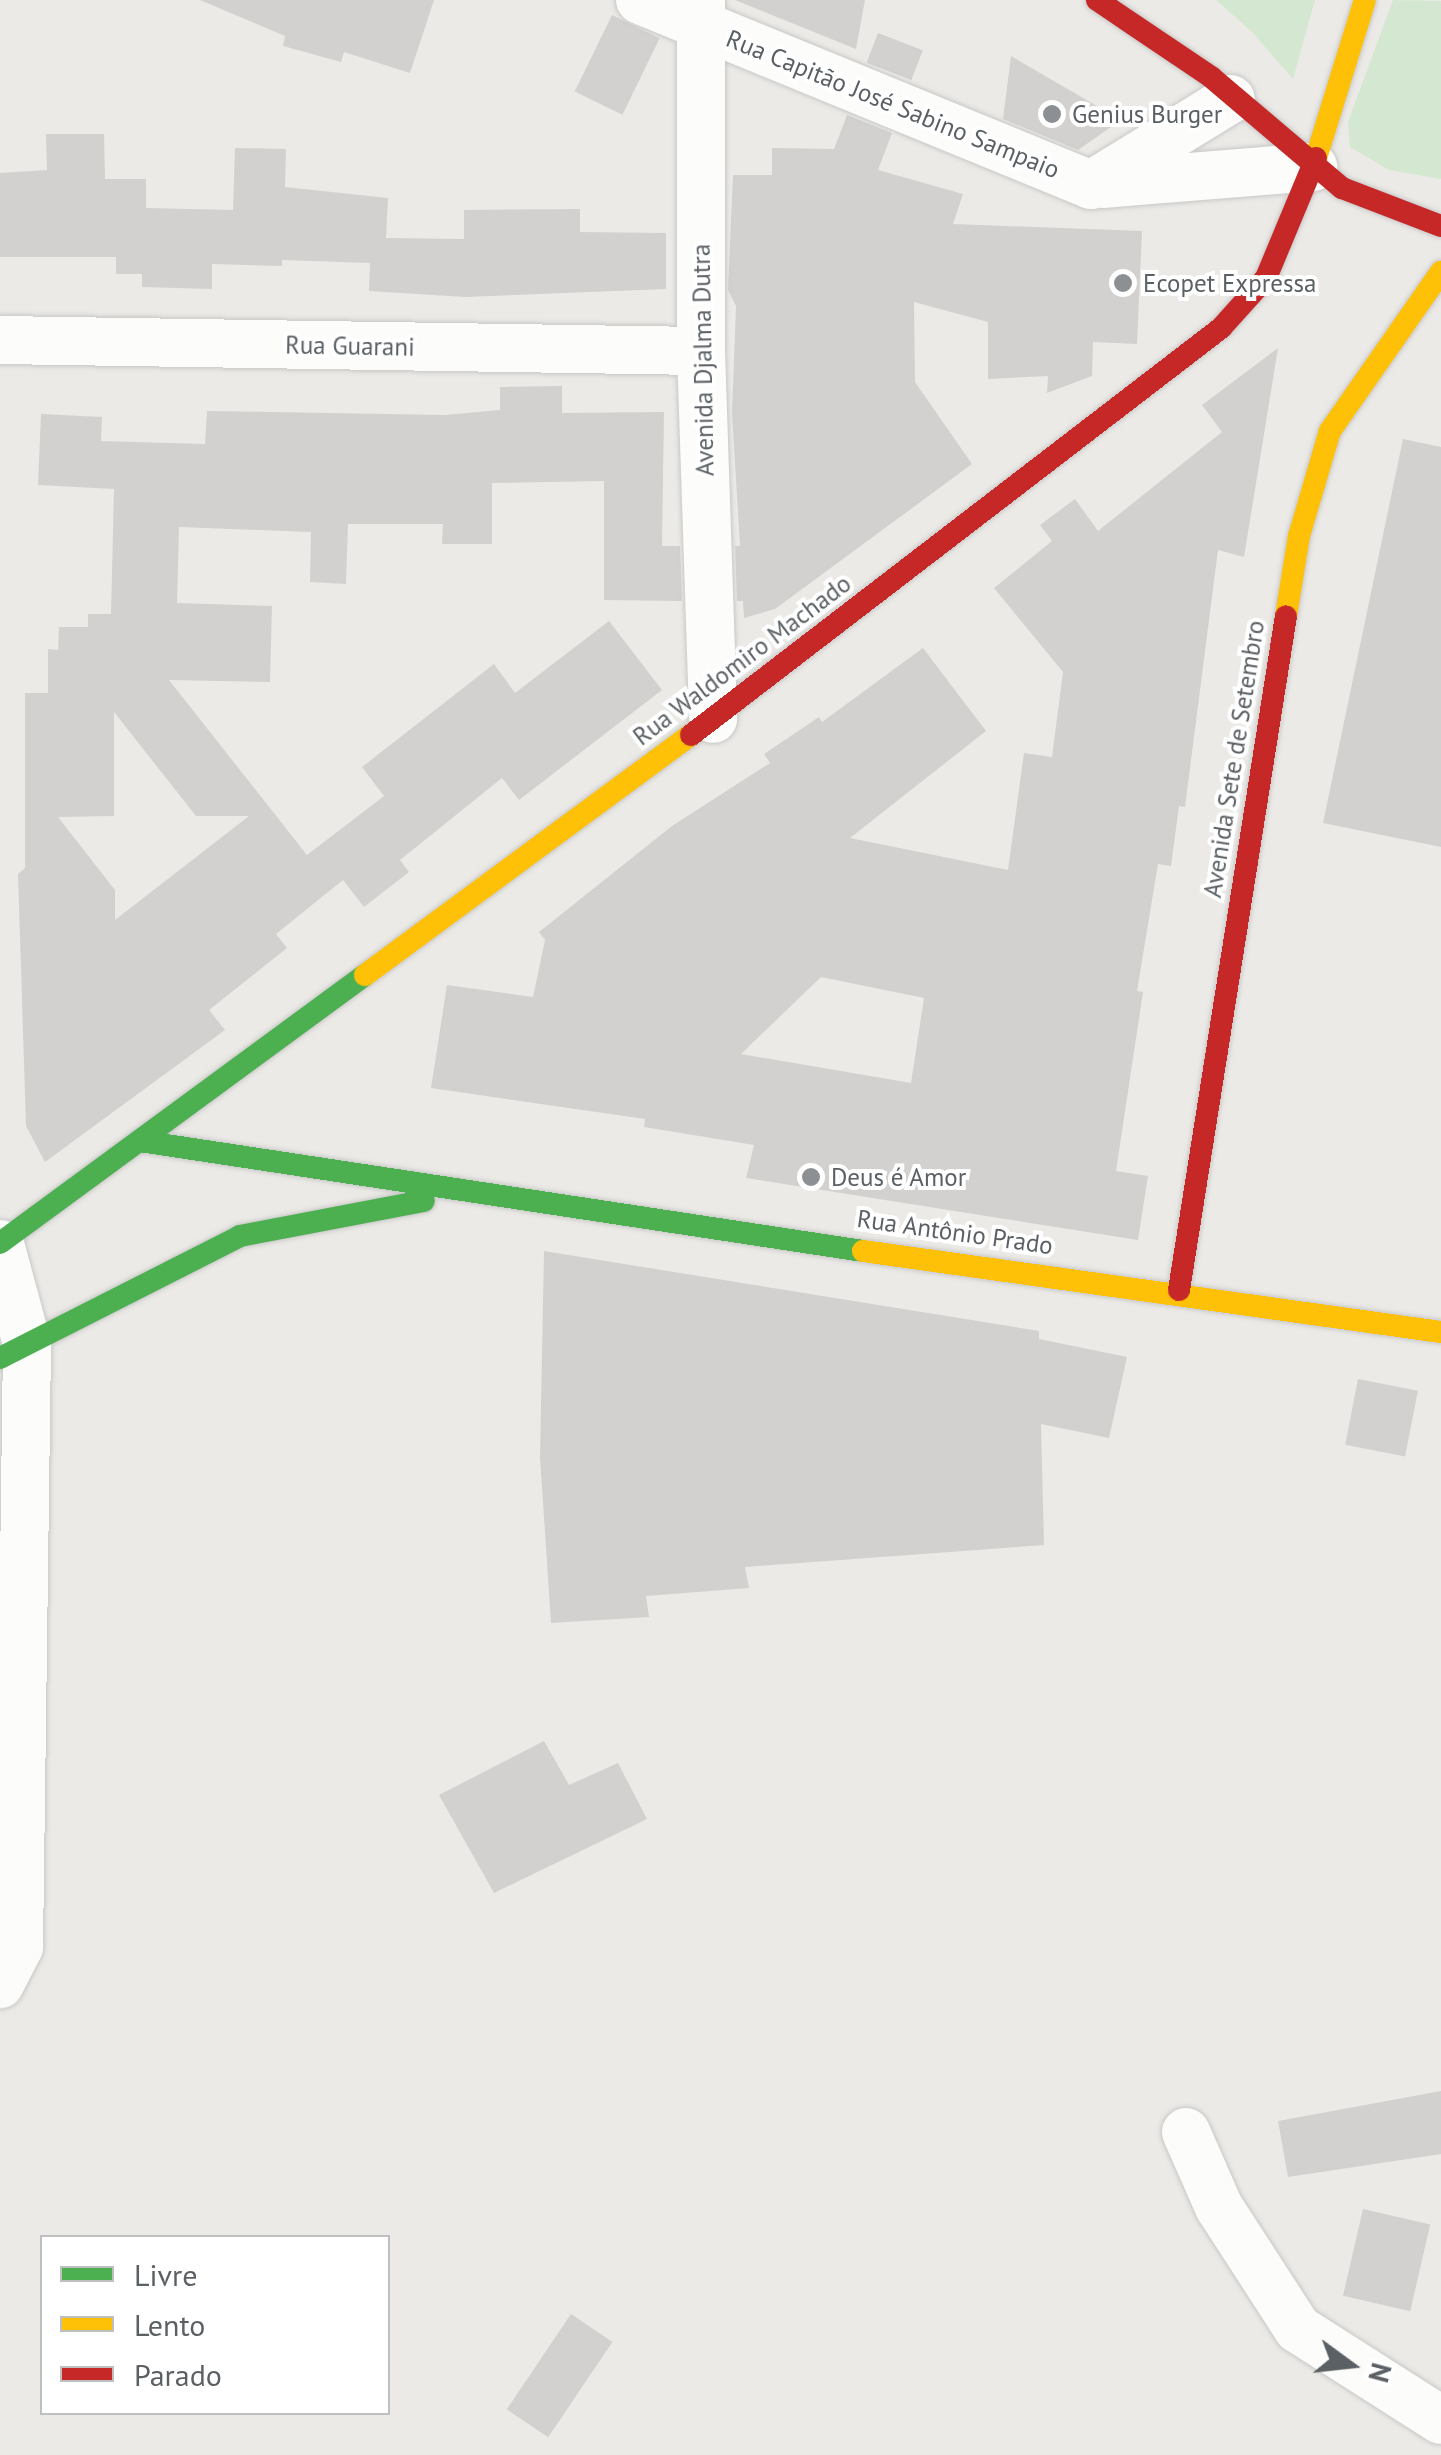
<!DOCTYPE html>
<meta charset="utf-8">
<style>
body{margin:0}
#map{position:relative;width:1441px;height:2455px;overflow:hidden;background:#ebeae6;font-family:"PT Sans",sans-serif}
div>[style]{position:absolute}
.green>*{inset:0;background:#d4e8d1}
.building>*{inset:0;background:#d2d1cf;transform-origin:0 0}
.roads{filter:drop-shadow(0 0 2px #c8c8c8) drop-shadow(0 0 2px #c8c8c8)}
.street>*{height:48px;margin:-24px;padding:0 24px;transform-origin:24px;border-radius:24px;background:#fcfcfb}
.fast>*{height:22px;margin:-11px;padding:0 11px;transform-origin:11px;border-radius:11px;background:#4caf50}
.slow>*{height:22px;margin:-11px;padding:0 11px;transform-origin:11px;border-radius:11px;background:#ffc107}
.jam>*{height:22px;margin:-11px;padding:0 11px;transform-origin:11px;border-radius:11px;background:#c62828}
.dots>*{width:28px;height:28px;translate:-50% -50%;box-sizing:border-box;border:5px solid #fff;border-radius:50%}
span{translate:-50% -50%;white-space:nowrap;text-align:center;line-height:1.15;-webkit-text-stroke:8px #fff;paint-order:stroke}
.street-label{font-size:25px;color:#5b6064}
.poi-label{font-size:25px;color:#5b6064}
.left{translate:0 -50%;text-align:left}
.legend{position:absolute;left:40px;top:2235px;width:350px;height:180px;box-sizing:border-box;background:#fff;border:2px solid #bdbfc1;margin:0;padding:12px 18px;list-style:none;font-size:30px;color:#5b6064}
.legend li{display:flex;align-items:center;gap:20px;height:50px}
.legend b{width:50px;border:2px solid #bdbfc1}
.north{position:absolute;left:1301px;top:2315px;width:100px;height:100px;-webkit-text-stroke:8px #fff;paint-order:stroke;rotate:105deg;font-size:28px;font-weight:700;line-height:40px;text-align:center;color:#5b6064}
.north::after{content:'';display:block;margin:auto;width:35px;height:45px;background:#5b6064;clip-path:polygon(50% 0,100% 100%,50% 72%,0 100%)}
</style>
<div id="map">
<div class="green">
<i style="clip-path:polygon(1216px 0,1315px 0,1293px 79px,1251px 31px)"></i>
<i style="clip-path:polygon(1393px 0,1441px 1px,1441px 179px,1389px 170px,1350px 147px,1348px 122px)"></i>
</div>
<div class="building">
<i style="clip-path:polygon(200px 0,434px 0,410px 73px,344px 52px,341px 62px,283px 46px,285px 36px)"></i>
<i style="clip-path:polygon(735px 0,865px 0,856px 49px)"></i>
<i style="left:612px;top:15px;width:53px;height:85px;rotate:26deg"></i>
<i style="left:878px;top:33px;width:48px;height:32px;rotate:21deg"></i>
<i style="clip-path:polygon(1011px 56px,1121px 120px,1078px 150px,1003px 119px)"></i>
<i style="clip-path:polygon(847px 115px,892px 133px,878px 170px,963px 194px,953px 224px,1142px 231px,1137px 344px,1093px 342px,1092px 376px,1047px 393px,1048px 376px,988px 379px,988px 322px,914px 302px,915px 382px,972px 464px,775px 609px,744px 618px,743px 601px,737px 601px,735px 546px,740px 546px,732px 412px,736px 306px,728px 290px,733px 175px,772px 175px,772px 148px,834px 149px)"></i>
<i style="clip-path:polygon(46px 134px,104px 134px,105px 179px,146px 179px,146px 208px,233px 210px,235px 148px,286px 149px,285px 187px,388px 198px,386px 238px,464px 239px,464px 210px,580px 209px,580px 232px,666px 233px,666px 289px,465px 297px,369px 291px,370px 263px,282px 260px,282px 266px,212px 264px,212px 289px,142px 287px,142px 274px,116px 274px,116px 257px,0 257px,0 173px,47px 170px)"></i>
<i style="clip-path:polygon(evenodd,1278px 348px,1244px 557px,1218px 550px,1185px 807px,1179px 806px,1171px 866px,1158px 864px,1137px 991px,1143px 992px,1116px 1171px,1148px 1176px,1138px 1240px,746px 1178px,754px 1145px,644px 1127px,645px 1119px,431px 1088px,447px 985px,533px 997px,545px 940px,539px 932px,672px 826px,770px 763px,764px 754px,819px 717px,822px 722px,923px 648px,986px 731px,850px 838px,1008px 870px,1024px 753px,1052px 757px,1063px 672px,994px 588px,1052px 541px,1040px 525px,1075px 499px,1098px 531px,1222px 432px,1202px 405px,1278px 348px,821px 977px,924px 998px,911px 1083px,741px 1054px,821px 977px)"></i>
<i style="clip-path:polygon(evenodd,562px 386px,562px 413px,664px 412px,662px 546px,680px 546px,682px 601px,604px 600px,604px 481px,492px 483px,492px 544px,442px 544px,443px 524px,348px 524px,346px 584px,310px 582px,311px 532px,179px 527px,177px 603px,272px 606px,270px 682px,169px 680px,307px 855px,384px 796px,362px 767px,494px 664px,515px 693px,609px 621px,662px 690px,519px 800px,502px 778px,400px 860px,409px 872px,364px 907px,343px 880px,276px 934px,287px 948px,209px 1010px,225px 1030px,45px 1162px,26px 1126px,18px 874px,25px 868px,25px 693px,48px 693px,48px 649px,58px 650px,59px 627px,88px 627px,88px 614px,111px 614px,114px 489px,38px 485px,41px 414px,102px 417px,101px 441px,205px 444px,207px 411px,445px 415px,500px 410px,500px 387px,562px 386px,114px 712px,196px 816px,249px 816px,115px 920px,115px 890px,58px 817px,114px 816px,114px 712px)"></i>
<i style="clip-path:polygon(1403px 439px,1441px 447px,1441px 847px,1323px 823px)"></i>
<i style="clip-path:polygon(544px 1251px,1039px 1331px,1039px 1339px,1127px 1357px,1109px 1438px,1041px 1424px,1044px 1545px,745px 1567px,749px 1588px,646px 1596px,649px 1617px,551px 1623px,540px 1457px)"></i>
<i style="left:1358px;top:1379px;width:61px;height:67px;rotate:11deg"></i>
<i style="clip-path:polygon(544px 1741px,569px 1785px,618px 1763px,647px 1819px,494px 1893px,439px 1795px)"></i>
<i style="clip-path:polygon(1441px 2091px,1441px 2154px,1288px 2177px,1278px 2121px)"></i>
<i style="left:1363px;top:2209px;width:69px;height:89px;rotate:13deg"></i>
<i style="left:571px;top:2314px;width:50px;height:115px;rotate:34deg"></i>
</div>
<div class="roads">
<div class="street">
<i style="left:640px;top:0;width:487px;rotate:22.3deg"></i>
<i style="left:1091px;top:185px;width:164px;rotate:-31.6deg"></i>
<i style="left:701px;top:0;width:351px;rotate:90deg"></i>
<i style="left:701px;top:351px;width:368px;rotate:88.1deg"></i>
<i style="left:1102px;top:184px;width:212px;rotate:-4.6deg"></i>
<i style="left:0;top:340px;width:701px;rotate:0.9deg"></i>
<i style="left:0;top:1244px;width:104px;rotate:74.9deg"></i>
<i style="left:27px;top:1344px;width:603px;rotate:90.76deg"></i>
<i style="left:19px;top:1947px;width:42px;rotate:117.2deg"></i>
<i style="left:1186px;top:2132px;width:82px;rotate:66.3deg"></i>
<i style="left:1219px;top:2207px;width:145px;rotate:57.1deg"></i>
<i style="left:1298px;top:2329px;width:169px;rotate:32.5deg"></i>
</div>
<div class="fast">
<i style="left:140px;top:1141px;width:731px;rotate:8.65deg"></i>
<i style="left:0;top:1243px;width:453px;rotate:-36.3deg"></i>
<i style="left:0;top:1358px;width:269px;rotate:-26.9deg"></i>
<i style="left:240px;top:1236px;width:187px;rotate:-10.8deg"></i>
</div>
<div class="slow">
<i style="left:1316px;top:158px;width:165px;rotate:-72.8deg"></i>
<i style="left:1286px;top:616px;width:81px;rotate:-80.8deg"></i>
<i style="left:1299px;top:536px;width:109px;rotate:-73.6deg"></i>
<i style="left:1330px;top:431px;width:194px;rotate:-55.1deg"></i>
<i style="left:365px;top:975px;width:405px;rotate:-36.4deg"></i>
<i style="left:863px;top:1251px;width:584px;rotate:7.98deg"></i>
</div>
<div class="jam">
<i style="left:1097px;top:0;width:138px;rotate:34deg"></i>
<i style="left:1211px;top:77px;width:172px;rotate:40.3deg"></i>
<i style="left:1342px;top:188px;width:106px;rotate:21deg"></i>
<i style="left:691px;top:735px;width:668px;rotate:-37.52deg"></i>
<i style="left:1221px;top:328px;width:67px;rotate:-48deg"></i>
<i style="left:1266px;top:278px;width:130px;rotate:-67.4deg"></i>
<i style="left:1179px;top:1290px;width:682px;rotate:-80.98deg"></i>
</div>
</div>
<div class="dots">
<i style="left:1052px;top:114px;background:#8d9092"></i>
<i style="left:1123px;top:283px;background:#8d9092"></i>
<i style="left:811px;top:1177px;background:#8d9092"></i>
</div>
<div class="street-label">
<span style="left:893px;top:104px;rotate:22deg">Rua Capitão José Sabino Sampaio</span>
<span style="left:350px;top:346px;rotate:1deg">Rua Guarani</span>
<span style="left:703px;top:360px;rotate:-91deg">Avenida Djalma Dutra</span>
<span style="left:742px;top:660px;rotate:-37deg">Rua Waldomiro Machado</span>
<span style="left:1234px;top:759px;rotate:-81deg">Avenida Sete de Setembro</span>
<span style="left:955px;top:1232px;rotate:8deg">Rua Antônio Prado</span>
</div>
<div class="poi-label">
<span class="left" style="left:1072px;top:114px">Genius Burger</span>
<span class="left" style="left:1143px;top:283px">Ecopet Expressa</span>
<span class="left" style="left:831px;top:1177px">Deus é Amor</span>
</div>
<ul class="legend">
<li><b style="height:12px;background:#4caf50"></b>Livre</li>
<li><b style="height:12px;background:#ffc107"></b>Lento</li>
<li><b style="height:12px;background:#c62828"></b>Parado</li>
</ul>
<div class="north">N</div>
</div>
